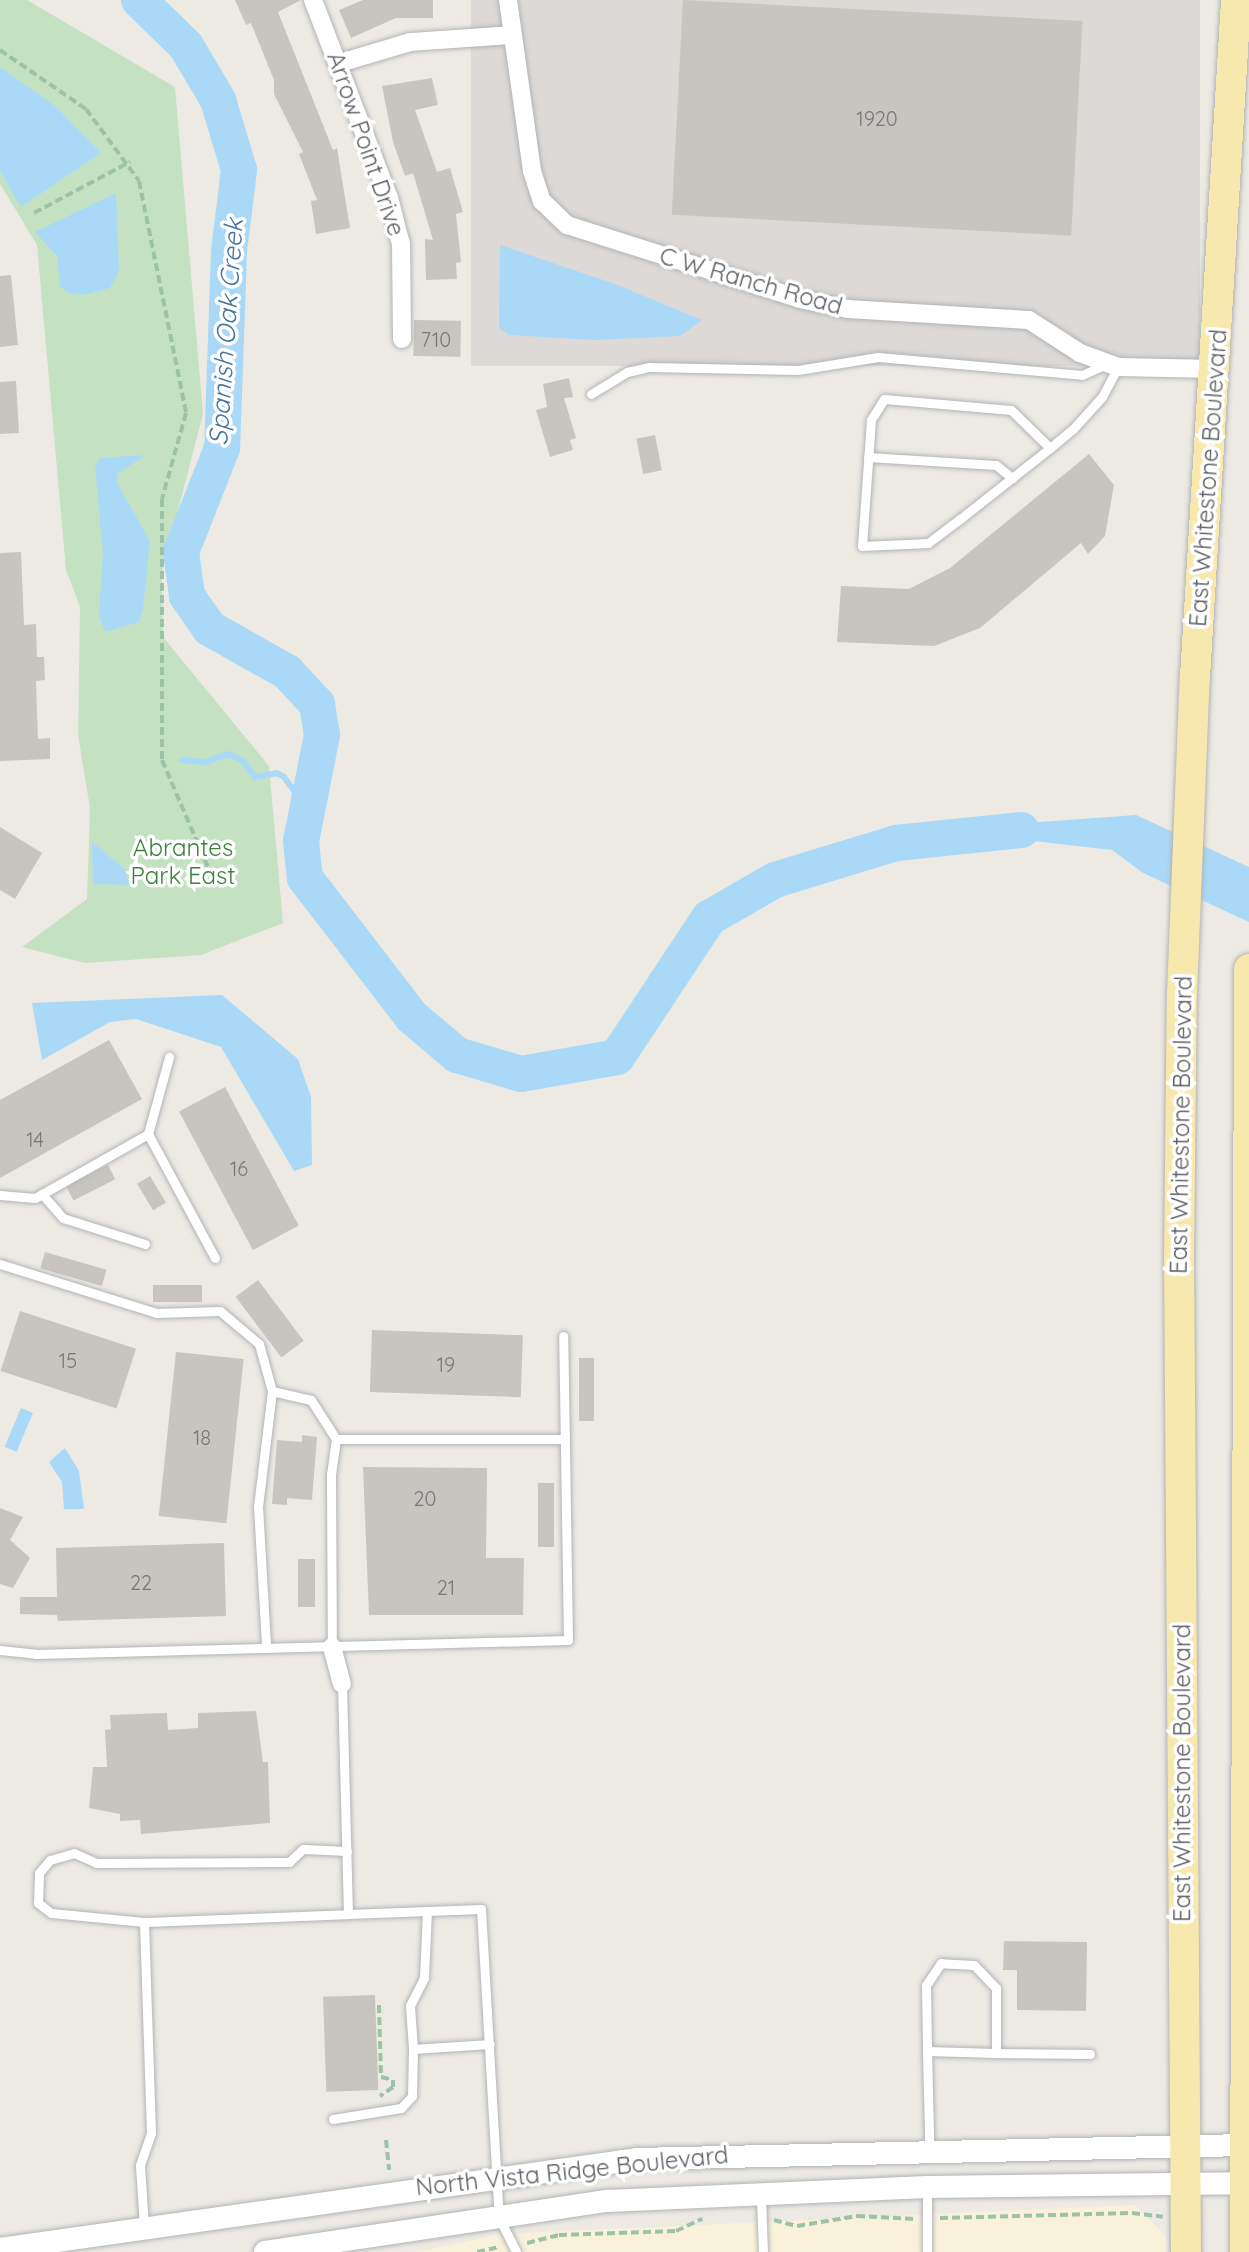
<!DOCTYPE html>
<style>
body{margin:0}
#map{position:relative;width:1249px;height:2252px;overflow:hidden;background:#edeae4;font-family:Quicksand,sans-serif}
div>[style]{position:absolute}
.commercial>*{inset:0;background:#faf1db}
.industrial>*{inset:0;background:#dcd9d6;transform-origin:0 0}
.green>*{inset:0;background:#c4e2c2}
.water>*{inset:0;background:#aad9f7;transform-origin:0 0}
.stream>*{height:6px;margin:-3px;padding:0 3px;transform-origin:3px;border-radius:3px;background:#aad9f7}
.river>*{height:36px;margin:-18px;padding:0 18px;transform-origin:18px;border-radius:18px;background:#aad9f7}
.building>*{inset:0;background:#c8c5c0;transform-origin:0 0}
.path>*{height:4px;margin-top:-2px;transform-origin:0;background:repeating-linear-gradient(90deg,#9cc3a5 0 8px,transparent 0 12px)}
.roads{filter:drop-shadow(0 0 2px #b1b4b7) drop-shadow(0 0 2px #b1b4b7)}
.service>*{height:9px;margin:-4.5px;padding:0 4.5px;transform-origin:4.5px;border-radius:4.5px;background:#fff}
.minor>*{height:18px;margin:-9px;padding:0 9px;transform-origin:9px;border-radius:9px;background:#fff}
.tertiary>*{height:22px;margin:-11px;padding:0 11px;transform-origin:11px;border-radius:11px;background:#fff}
.primary>*{height:30px;margin:-15px;padding:0 15px;transform-origin:15px;border-radius:15px;background:#f7e8ae}
span{translate:-50% -50%;white-space:nowrap;text-align:center;line-height:1.15;-webkit-text-stroke:7px #fff;paint-order:stroke}
.number-label{font-size:20px;color:#77787a}
.number-label span{-webkit-text-stroke-width:0}
.street-label{font-size:24px;color:#5c5f63}
.park-label{font-size:24px;color:#3d813d}
.water-label{font-size:26px;color:#46759f;font-style:italic}
</style>
<div id="map">
<div class="commercial">
<i style="clip-path:polygon(1135px 2205px,1166px 2236px,1166px 2252px,416px 2252px,502px 2234px)"></i>
</div>
<div class="industrial">
<i style="left:471px;top:0;width:729px;height:366px"></i>
</div>
<div class="green">
<i style="clip-path:polygon(0 0,27px 0,175px 87px,203px 414px,162px 572px,163px 637px,269px 766px,283px 923px,201px 955px,85px 963px,22px 947px,87px 899px,90px 808px,78px 735px,80px 607px,66px 570px,37px 245px,0 184px)"></i>
</div>
<div class="water">
<i style="clip-path:polygon(0 67px,54px 105px,101px 153px,21px 207px,0 171px)"></i>
<i style="clip-path:polygon(116px 193px,119px 272px,110px 288px,83px 295px,67px 292px,60px 286px,57px 256px,35px 232px)"></i>
<i style="clip-path:polygon(500px 245px,615px 284px,702px 320px,680px 336px,595px 340px,509px 335px,499px 328px)"></i>
<i style="clip-path:polygon(146px 455px,117px 474px,117px 483px,150px 541px,143px 609px,139px 622px,105px 632px,99px 616px,103px 553px,95px 466px,100px 458px)"></i>
<i style="clip-path:polygon(1136px 815px,1249px 867px,1249px 922px,1143px 873px,1112px 850px,972px 834px,997px 825px)"></i>
<i style="clip-path:polygon(92px 841px,125px 870px,129px 885px,93px 884px)"></i>
<i style="clip-path:polygon(222px 995px,298px 1059px,311px 1097px,312px 1165px,294px 1171px,221px 1047px,136px 1019px,110px 1022px,42px 1060px,32px 1003px)"></i>
<i style="left:21px;top:1408px;width:13px;height:42px;rotate:23deg"></i>
<i style="clip-path:polygon(65px 1448px,79px 1471px,84px 1509px,64px 1509px,62px 1482px,49px 1462px)"></i>
</div>
<div class="stream">
<i style="left:182px;top:760px;width:24px;rotate:5deg"></i>
<i style="left:206px;top:762px;width:23px;rotate:-20deg"></i>
<i style="left:228px;top:754px;width:17px;rotate:25deg"></i>
<i style="left:243px;top:761px;width:20px;rotate:53deg"></i>
<i style="left:255px;top:777px;width:22px;rotate:-10deg"></i>
<i style="left:277px;top:773px;width:8px;rotate:30deg"></i>
<i style="left:284px;top:777px;width:39px;rotate:54deg"></i>
</div>
<div class="river">
<i style="left:139px;top:0;width:66px;rotate:44.4deg"></i>
<i style="left:186px;top:46px;width:63px;rotate:59.3deg"></i>
<i style="left:218px;top:100px;width:73px;rotate:73.3deg"></i>
<i style="left:239px;top:170px;width:83px;rotate:97deg"></i>
<i style="left:229px;top:252px;width:196px;rotate:92deg"></i>
<i style="left:222px;top:448px;width:112px;rotate:111.5deg"></i>
<i style="left:181px;top:552px;width:44px;rotate:82.2deg"></i>
<i style="left:187px;top:596px;width:39px;rotate:55deg"></i>
<i style="left:209px;top:628px;width:90px;rotate:29.4deg"></i>
<i style="left:287px;top:672px;width:44px;rotate:46.8deg"></i>
<i style="left:317px;top:704px;width:31px;rotate:81deg"></i>
<i style="left:322px;top:735px;width:108px;rotate:101.2deg"></i>
<i style="left:301px;top:841px;width:37px;rotate:84deg"></i>
<i style="left:305px;top:878px;width:175px;rotate:52.4deg"></i>
<i style="left:412px;top:1017px;width:59px;rotate:40.2deg"></i>
<i style="left:457px;top:1055px;width:67px;rotate:16.5deg"></i>
<i style="left:521px;top:1074px;width:97px;rotate:-10deg"></i>
<i style="left:617px;top:1057px;width:167px;rotate:-56.5deg"></i>
<i style="left:709px;top:918px;width:76px;rotate:-29.9deg"></i>
<i style="left:775px;top:880px;width:127px;rotate:-17deg"></i>
<i style="left:896px;top:843px;width:126px;rotate:-5.9deg"></i>
</div>
<div class="building">
<i style="clip-path:polygon(235px 0,301px 0,278px 12px,333px 150px,337px 148px,350px 228px,316px 234px,311px 201px,317px 200px,299px 154px,303px 152px,274px 94px,274px 80px,251px 23px,246px 25px)"></i>
<i style="clip-path:polygon(363px 0,433px 0,433px 18px,396px 18px,351px 38px,339px 10px)"></i>
<i style="left:683px;top:0;width:400px;height:215px;rotate:3deg"></i>
<i style="clip-path:polygon(432px 78px,438px 105px,415px 110px,437px 172px,450px 168px,463px 212px,456px 214px,461px 262px,456px 263px,457px 279px,426px 280px,425px 239px,433px 240px,413px 173px,405px 176px,393px 142px,382px 86px)"></i>
<i style="clip-path:polygon(11px 275px,18px 345px,0 347px,0 276px)"></i>
<i style="left:414px;top:320px;width:47px;height:36px;rotate:1deg"></i>
<i style="clip-path:polygon(569px 378px,573px 397px,564px 398px,576px 438px,570px 440px,573px 450px,550px 457px,536px 410px,547px 407px,543px 384px)"></i>
<i style="clip-path:polygon(16px 381px,19px 433px,0 434px,0 382px)"></i>
<i style="left:655px;top:435px;width:36px;height:19px;rotate:79deg"></i>
<i style="clip-path:polygon(1089px 454px,1114px 485px,1105px 536px,1088px 554px,1081px 543px,980px 628px,934px 646px,837px 642px,841px 586px,909px 589px,950px 568px)"></i>
<i style="clip-path:polygon(21px 552px,24px 625px,36px 624px,37px 657px,44px 657px,45px 680px,36px 681px,38px 739px,50px 738px,50px 759px,0 761px,0 553px)"></i>
<i style="clip-path:polygon(0 827px,42px 853px,15px 899px,0 890px)"></i>
<i style="clip-path:polygon(109px 1040px,142px 1099px,0 1178px,0 1100px)"></i>
<i style="left:225px;top:1087px;width:157px;height:52px;rotate:62deg"></i>
<i style="left:108px;top:1165px;width:16px;height:47px;rotate:63deg"></i>
<i style="left:150px;top:1176px;width:31px;height:15px;rotate:59deg"></i>
<i style="left:45px;top:1252px;width:64px;height:17px;rotate:16deg"></i>
<i style="left:258px;top:1280px;width:76px;height:28px;rotate:53deg"></i>
<i style="left:202px;top:1285px;width:17px;height:49px;rotate:90deg"></i>
<i style="left:20px;top:1311px;width:122px;height:63px;rotate:18deg"></i>
<i style="left:372px;top:1330px;width:151px;height:62px;rotate:2deg"></i>
<i style="left:176px;top:1352px;width:68px;height:165px;rotate:6deg"></i>
<i style="left:579px;top:1358px;width:15px;height:63px"></i>
<i style="clip-path:polygon(302px 1435px,317px 1437px,312px 1500px,287px 1498px,287px 1505px,272px 1504px,277px 1440px,302px 1442px)"></i>
<i style="clip-path:polygon(363px 1467px,487px 1468px,486px 1558px,524px 1558px,523px 1615px,369px 1615px)"></i>
<i style="left:538px;top:1483px;width:16px;height:64px"></i>
<i style="clip-path:polygon(0 1508px,23px 1517px,10px 1540px,30px 1558px,13px 1588px,0 1584px)"></i>
<i style="clip-path:polygon(224px 1543px,226px 1616px,58px 1621px,57px 1615px,20px 1614px,20px 1597px,57px 1597px,56px 1548px)"></i>
<i style="left:298px;top:1559px;width:17px;height:48px"></i>
<i style="clip-path:polygon(256px 1711px,263px 1762px,268px 1762px,270px 1823px,141px 1834px,140px 1820px,120px 1821px,120px 1814px,89px 1808px,93px 1767px,107px 1767px,105px 1730px,111px 1729px,110px 1715px,167px 1713px,168px 1730px,198px 1728px,198px 1713px)"></i>
<i style="clip-path:polygon(1004px 1941px,1087px 1942px,1086px 2011px,1017px 2010px,1017px 1970px,1003px 1970px)"></i>
<i style="left:375px;top:1995px;width:95px;height:52px;rotate:88deg"></i>
</div>
<div class="path">
<i style="left:0;top:50px;width:104px;rotate:34.5deg"></i>
<i style="left:86px;top:109px;width:89px;rotate:53.6deg"></i>
<i style="left:139px;top:181px;width:237px;rotate:78.5deg"></i>
<i style="left:186px;top:413px;width:89px;rotate:105.6deg"></i>
<i style="left:162px;top:499px;width:261px;rotate:90deg"></i>
<i style="left:162px;top:760px;width:122px;rotate:66.8deg"></i>
<i style="left:34px;top:213px;width:109px;rotate:-28deg"></i>
<i style="left:379px;top:2005px;width:72px;rotate:88.4deg"></i>
<i style="left:381px;top:2077px;width:12px;rotate:14deg"></i>
<i style="left:393px;top:2080px;width:7px;rotate:90deg"></i>
<i style="left:393px;top:2087px;width:16px;rotate:145deg"></i>
<i style="left:386px;top:2140px;width:30px;rotate:84deg"></i>
<i style="left:940px;top:2218px;width:192px;rotate:-1.5deg"></i>
<i style="left:1132px;top:2213px;width:31px;rotate:7deg"></i>
<i style="left:774px;top:2220px;width:24px;rotate:15deg"></i>
<i style="left:797px;top:2226px;width:61px;rotate:-9.5deg"></i>
<i style="left:857px;top:2216px;width:59px;rotate:2.9deg"></i>
<i style="left:527px;top:2243px;width:33px;rotate:-14deg"></i>
<i style="left:559px;top:2235px;width:117px;rotate:-2deg"></i>
<i style="left:676px;top:2231px;width:29px;rotate:-25deg"></i>
<i style="left:477px;top:2252px;width:23px;rotate:-13deg"></i>
</div>
<div class="roads">
<div class="service">
<i style="left:591px;top:394px;width:42px;rotate:-31.4deg"></i>
<i style="left:627px;top:372px;width:23px;rotate:-13deg"></i>
<i style="left:649px;top:367px;width:149px;rotate:1.2deg"></i>
<i style="left:798px;top:370px;width:81px;rotate:-9.2deg"></i>
<i style="left:878px;top:357px;width:205px;rotate:5deg"></i>
<i style="left:1082px;top:375px;width:30px;rotate:-24deg"></i>
<i style="left:1050px;top:448px;width:54px;rotate:-135.7deg"></i>
<i style="left:1011px;top:410px;width:127px;rotate:-175deg"></i>
<i style="left:884px;top:399px;width:25px;rotate:122deg"></i>
<i style="left:871px;top:420px;width:126px;rotate:94.1deg"></i>
<i style="left:862px;top:546px;width:66px;rotate:-2.6deg"></i>
<i style="left:928px;top:543px;width:40px;rotate:-37deg"></i>
<i style="left:960px;top:519px;width:115px;rotate:-38.3deg"></i>
<i style="left:1050px;top:448px;width:30px;rotate:-40deg"></i>
<i style="left:1073px;top:429px;width:43px;rotate:-47.8deg"></i>
<i style="left:1102px;top:397px;width:34px;rotate:-62deg"></i>
<i style="left:868px;top:457px;width:128px;rotate:3.6deg"></i>
<i style="left:996px;top:465px;width:21px;rotate:39deg"></i>
<i style="left:148px;top:1134px;width:80px;rotate:-74.7deg"></i>
<i style="left:42px;top:1194px;width:32px;rotate:49deg"></i>
<i style="left:63px;top:1218px;width:86px;rotate:17.6deg"></i>
<i style="left:0;top:1195px;width:35px;rotate:5deg"></i>
<i style="left:35px;top:1198px;width:130px;rotate:-29.5deg"></i>
<i style="left:148px;top:1134px;width:141px;rotate:61.6deg"></i>
<i style="left:0;top:1264px;width:164px;rotate:17.4deg"></i>
<i style="left:156px;top:1313px;width:64px;rotate:-1.8deg"></i>
<i style="left:220px;top:1311px;width:51px;rotate:40.2deg"></i>
<i style="left:259px;top:1344px;width:49px;rotate:74.5deg"></i>
<i style="left:272px;top:1391px;width:116px;rotate:96.9deg"></i>
<i style="left:258px;top:1506px;width:138px;rotate:86.7deg"></i>
<i style="left:272px;top:1391px;width:40px;rotate:13deg"></i>
<i style="left:311px;top:1400px;width:46px;rotate:57.3deg"></i>
<i style="left:336px;top:1439px;width:36px;rotate:98deg"></i>
<i style="left:331px;top:1475px;width:172px;rotate:89.7deg"></i>
<i style="left:336px;top:1439px;width:225px"></i>
<i style="left:0;top:1650px;width:36px;rotate:6deg"></i>
<i style="left:36px;top:1654px;width:532px;rotate:-1.51deg"></i>
<i style="left:568px;top:1640px;width:304px;rotate:-90.9deg"></i>
<i style="left:427px;top:1911px;width:67px;rotate:92.6deg"></i>
<i style="left:424px;top:1978px;width:31px;rotate:117deg"></i>
<i style="left:410px;top:2006px;width:43px;rotate:86deg"></i>
<i style="left:413px;top:2049px;width:77px;rotate:-3.7deg"></i>
<i style="left:348px;top:1914px;width:133px;rotate:-2.2deg"></i>
<i style="left:481px;top:1909px;width:310px;rotate:86.7deg"></i>
<i style="left:499px;top:2218px;width:38px;rotate:63deg"></i>
<i style="left:144px;top:1922px;width:93px;rotate:-174.5deg"></i>
<i style="left:51px;top:1913px;width:16px;rotate:-142deg"></i>
<i style="left:38px;top:1903px;width:30px;rotate:-88deg"></i>
<i style="left:39px;top:1873px;width:17px;rotate:-50deg"></i>
<i style="left:50px;top:1860px;width:25px;rotate:-16deg"></i>
<i style="left:74px;top:1853px;width:24px;rotate:24deg"></i>
<i style="left:96px;top:1863px;width:193px;rotate:-0.3deg"></i>
<i style="left:289px;top:1862px;width:19px;rotate:-43deg"></i>
<i style="left:303px;top:1849px;width:44px;rotate:2.6deg"></i>
<i style="left:927px;top:2051px;width:69px;rotate:1.7deg"></i>
<i style="left:996px;top:2053px;width:65px;rotate:-90deg"></i>
<i style="left:996px;top:1988px;width:32px;rotate:-134deg"></i>
<i style="left:974px;top:1965px;width:33px;rotate:-177deg"></i>
<i style="left:941px;top:1963px;width:27px;rotate:124deg"></i>
<i style="left:926px;top:1985px;width:66px;rotate:89.1deg"></i>
<i style="left:927px;top:2051px;width:82px;rotate:88.6deg"></i>
<i style="left:929px;top:2133px;width:19px;rotate:90deg"></i>
<i style="left:996px;top:2053px;width:94px;rotate:0.6deg"></i>
<i style="left:333px;top:2119px;width:69px;rotate:-9.2deg"></i>
<i style="left:401px;top:2108px;width:16px;rotate:-47deg"></i>
<i style="left:412px;top:2096px;width:47px;rotate:-88.8deg"></i>
<i style="left:927px;top:2187px;width:65px;rotate:90deg"></i>
<i style="left:761px;top:2196px;width:56px;rotate:88deg"></i>
<i style="left:144px;top:2226px;width:61px;rotate:-93.8deg"></i>
<i style="left:140px;top:2165px;width:34px;rotate:-71deg"></i>
<i style="left:151px;top:2133px;width:211px;rotate:-91.9deg"></i>
<i style="left:144px;top:1922px;width:204px;rotate:-2.2deg"></i>
<i style="left:348px;top:1914px;width:230px;rotate:-91.5deg"></i>
</div>
<div class="minor">
<i style="left:313px;top:0;width:212px;rotate:69deg"></i>
<i style="left:389px;top:198px;width:48px;rotate:75.4deg"></i>
<i style="left:401px;top:244px;width:95px;rotate:89.4deg"></i>
<i style="left:508px;top:0;width:173px;rotate:82deg"></i>
<i style="left:532px;top:171px;width:32px;rotate:72deg"></i>
<i style="left:542px;top:201px;width:35px;rotate:44deg"></i>
<i style="left:567px;top:225px;width:244px;rotate:17.6deg"></i>
<i style="left:800px;top:299px;width:49px;rotate:11.8deg"></i>
<i style="left:848px;top:309px;width:181px;rotate:3.5deg"></i>
<i style="left:1029px;top:320px;width:61px;rotate:32.9deg"></i>
<i style="left:1080px;top:353px;width:40px;rotate:20.2deg"></i>
<i style="left:1118px;top:367px;width:97px;rotate:1.2deg"></i>
<i style="left:340px;top:63px;width:73px;rotate:-16.7deg"></i>
<i style="left:410px;top:42px;width:103px;rotate:-3.9deg"></i>
<i style="left:332px;top:1647px;width:38px;rotate:75deg"></i>
</div>
<div class="tertiary">
<i style="left:0;top:2249px;width:643px;rotate:-8.04deg"></i>
<i style="left:637px;top:2159px;width:607px;rotate:-1.32deg"></i>
<i style="left:265px;top:2252px;width:347px;rotate:-8.5deg"></i>
<i style="left:608px;top:2201px;width:319px;rotate:-2.5deg"></i>
<i style="left:927px;top:2187px;width:317px;rotate:-0.7deg"></i>
</div>
<div class="primary">
<i style="left:1186px;top:2252px;width:991px;rotate:-90.4deg"></i>
<i style="left:1179px;top:1261px;width:267px;rotate:-89.4deg"></i>
<i style="left:1182px;top:994px;width:317px;rotate:-87.7deg"></i>
<i style="left:1195px;top:677px;width:678px;rotate:-86.53deg"></i>
<i style="left:1245px;top:2252px;width:1283px;rotate:-89.82deg"></i>
</div>
</div>
<div class="number-label">
<span style="left:877px;top:118px">1920</span>
<span style="left:436px;top:339px">710</span>
<span style="left:35px;top:1139px">14</span>
<span style="left:239px;top:1168px">16</span>
<span style="left:68px;top:1360px">15</span>
<span style="left:446px;top:1364px">19</span>
<span style="left:202px;top:1437px">18</span>
<span style="left:425px;top:1498px">20</span>
<span style="left:141px;top:1582px">22</span>
<span style="left:446px;top:1587px">21</span>
</div>
<div class="street-label">
<span style="left:366px;top:144px;rotate:71deg">Arrow Point Drive</span>
<span style="left:751px;top:281px;rotate:16deg">C W Ranch Road</span>
<span style="left:1208px;top:478px;rotate:-86deg">East Whitestone Boulevard</span>
<span style="left:1181px;top:1125px;rotate:-89deg">East Whitestone Boulevard</span>
<span style="left:1182px;top:1773px;rotate:-90deg">East Whitestone Boulevard</span>
<span style="left:572px;top:2171px;rotate:-6deg">North Vista Ridge Boulevard</span>
</div>
<div class="park-label">
<span style="left:183px;top:862px">Abrantes<br>Park East</span>
</div>
<div class="water-label">
<span style="left:226px;top:332px;rotate:-86deg">Spanish Oak Creek</span>
</div>
</div>
